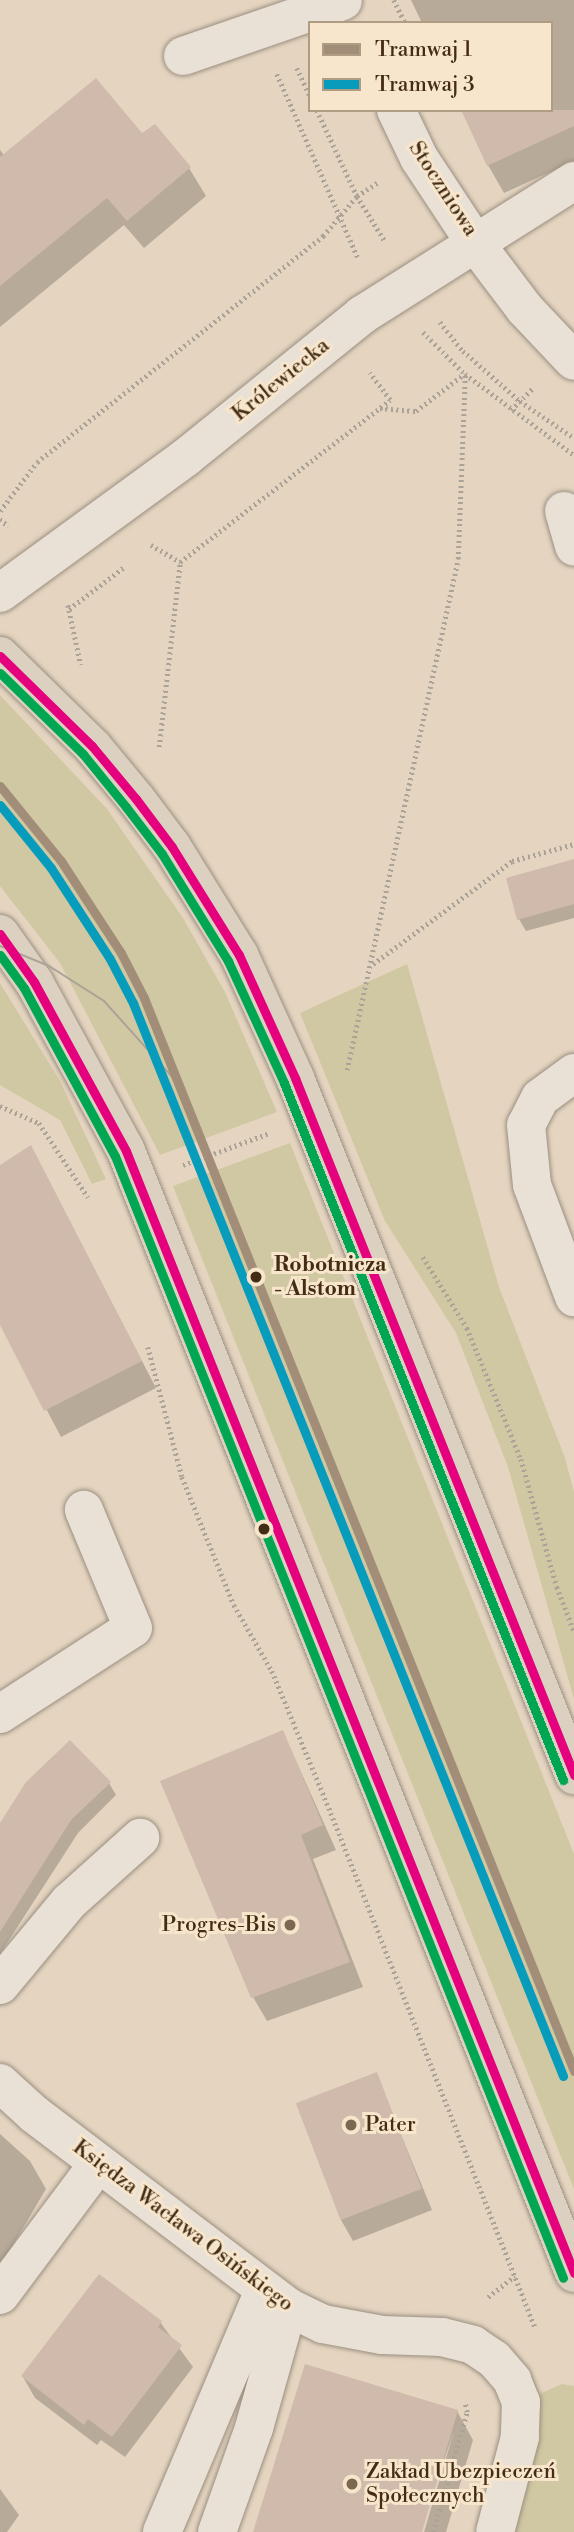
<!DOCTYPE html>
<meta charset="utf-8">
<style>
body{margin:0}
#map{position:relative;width:574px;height:2532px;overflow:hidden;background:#e5d5c0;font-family:"Libre Bodoni",serif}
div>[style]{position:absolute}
.green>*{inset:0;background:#d0c8a2}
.shadow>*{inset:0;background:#0003}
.building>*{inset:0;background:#d0baab;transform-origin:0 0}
.path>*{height:4.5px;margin-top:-2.25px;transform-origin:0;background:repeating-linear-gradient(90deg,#aba398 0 2px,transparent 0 5.5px)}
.roads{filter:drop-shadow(0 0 2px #9b8f80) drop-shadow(0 0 2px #9b8f80)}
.minor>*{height:38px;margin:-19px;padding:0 19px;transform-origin:19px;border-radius:19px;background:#e9e1d6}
.major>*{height:38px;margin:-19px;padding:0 19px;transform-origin:19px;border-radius:19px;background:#dcd1c1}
.tram>*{height:2px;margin:-1px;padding:0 1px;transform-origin:1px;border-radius:1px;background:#aba398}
.bus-1>*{height:9px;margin:-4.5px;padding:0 4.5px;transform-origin:4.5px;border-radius:4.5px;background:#e5007d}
.bus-2>*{height:9px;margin:-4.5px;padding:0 4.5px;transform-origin:4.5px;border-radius:4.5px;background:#00a651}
.tram-1>*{height:9px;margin:-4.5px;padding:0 4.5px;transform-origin:4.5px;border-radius:4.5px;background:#a28d78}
.tram-2>*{height:9px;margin:-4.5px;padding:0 4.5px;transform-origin:4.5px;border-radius:4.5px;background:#079cbb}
.dots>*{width:19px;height:19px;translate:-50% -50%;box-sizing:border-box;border:4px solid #f8e6cc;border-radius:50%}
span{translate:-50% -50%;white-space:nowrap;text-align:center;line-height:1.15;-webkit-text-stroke:6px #f8e6cc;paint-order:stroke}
.street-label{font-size:21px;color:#442c14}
.stop-label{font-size:21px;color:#442c14;font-weight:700}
.left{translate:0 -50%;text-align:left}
.poi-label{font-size:21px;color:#442c14}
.right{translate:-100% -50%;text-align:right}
.legend{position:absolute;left:308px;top:21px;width:245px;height:91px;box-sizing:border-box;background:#f8e6cc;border:2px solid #b09c82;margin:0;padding:9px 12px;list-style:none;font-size:21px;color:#442c14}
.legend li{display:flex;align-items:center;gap:14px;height:35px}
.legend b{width:35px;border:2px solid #b09c82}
</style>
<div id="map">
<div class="green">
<i style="clip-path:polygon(0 695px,107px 809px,183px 918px,225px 992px,277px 1112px,160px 1155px,60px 963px,0 886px)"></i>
<i style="clip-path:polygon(407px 964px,499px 1287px,565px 1458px,574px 1492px,574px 1699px,508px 1467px,456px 1333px,385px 1221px,300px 1013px)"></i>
<i style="clip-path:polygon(0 983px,60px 1081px,106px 1179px,92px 1184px,60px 1120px,0 1085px)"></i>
<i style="clip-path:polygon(290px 1143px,574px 1854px,574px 2189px,173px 1186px)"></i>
<i style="clip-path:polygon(562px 2384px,574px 2386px,574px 2532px,495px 2532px,521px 2402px)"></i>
</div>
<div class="shadow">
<i style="clip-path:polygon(411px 0,574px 0,574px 161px,504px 193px,488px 165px,551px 110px,551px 23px,422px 23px)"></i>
<i style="clip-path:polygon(142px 136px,189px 168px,206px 196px,144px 248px,124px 225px,0 327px,0 150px,4px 155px)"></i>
<i style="clip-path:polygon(574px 861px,574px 918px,526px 931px,519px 919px)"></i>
<i style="clip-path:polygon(0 1167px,45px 1174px,156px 1388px,61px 1437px,0 1321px)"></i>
<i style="clip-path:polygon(283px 1732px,336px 1850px,313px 1859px,363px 1987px,267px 2021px,253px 1997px)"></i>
<i style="clip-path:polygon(109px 1783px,116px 1795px,78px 1833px,0 1954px,0 1826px)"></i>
<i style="clip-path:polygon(376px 2074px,432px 2210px,353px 2241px,341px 2220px,299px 2104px)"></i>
<i style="clip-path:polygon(0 2134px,30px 2161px,46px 2189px,0 2267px)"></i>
<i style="clip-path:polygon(160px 2322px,193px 2367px,125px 2457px,101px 2440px,97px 2445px,35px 2398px,23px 2377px)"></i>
<i style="clip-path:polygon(457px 2411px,473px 2440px,446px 2532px,424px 2532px,454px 2431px,420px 2532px,255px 2532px)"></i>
<i style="clip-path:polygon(0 2489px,19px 2515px,7px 2532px,0 2532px)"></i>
</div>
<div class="building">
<i style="clip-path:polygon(96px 78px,142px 133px,155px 124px,191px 167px,127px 221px,107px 198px,0 286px,0 157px)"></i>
<i style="clip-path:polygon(461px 110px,574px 110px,574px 126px,487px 166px)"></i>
<i style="clip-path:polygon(574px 859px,574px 904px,517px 920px,506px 878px)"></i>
<i style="clip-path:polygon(31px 1145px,142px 1361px,44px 1411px,0 1325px,0 1165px)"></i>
<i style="clip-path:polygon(283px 1730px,323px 1825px,301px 1835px,350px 1962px,251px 1998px,160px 1781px)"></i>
<i style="clip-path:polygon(70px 1740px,111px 1782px,71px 1820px,0 1932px,0 1823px,26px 1782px)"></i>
<i style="left:377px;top:2072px;width:125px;height:87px;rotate:69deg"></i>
<i style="clip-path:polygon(99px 2274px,162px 2321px,158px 2327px,182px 2345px,112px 2437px,88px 2419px,84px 2425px,21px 2376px)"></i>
<i style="clip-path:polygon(305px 2364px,458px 2410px,422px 2532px,253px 2532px)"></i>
</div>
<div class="path">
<i style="left:394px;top:0;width:25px;rotate:64deg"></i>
<i style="left:297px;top:68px;width:31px;rotate:65deg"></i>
<i style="left:277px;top:74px;width:203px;rotate:66.2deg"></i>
<i style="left:317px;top:110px;width:95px;rotate:65.1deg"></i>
<i style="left:357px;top:196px;width:55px;rotate:58.3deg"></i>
<i style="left:440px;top:322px;width:37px;rotate:52deg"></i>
<i style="left:463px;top:351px;width:76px;rotate:41.3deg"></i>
<i style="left:520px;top:401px;width:65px;rotate:34.4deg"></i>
<i style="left:423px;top:332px;width:59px;rotate:45deg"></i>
<i style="left:465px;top:374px;width:136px;rotate:36.6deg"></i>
<i style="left:380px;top:408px;width:36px;rotate:5deg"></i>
<i style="left:416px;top:411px;width:61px;rotate:-37.6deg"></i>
<i style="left:511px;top:410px;width:33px;rotate:-45deg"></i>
<i style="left:0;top:511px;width:61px;rotate:-52.9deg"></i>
<i style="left:37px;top:462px;width:365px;rotate:-38.3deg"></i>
<i style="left:323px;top:236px;width:52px;rotate:-49.6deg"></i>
<i style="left:357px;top:196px;width:24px;rotate:-33deg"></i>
<i style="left:0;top:519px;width:11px;rotate:41deg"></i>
<i style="left:151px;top:545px;width:34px;rotate:30deg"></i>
<i style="left:68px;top:605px;width:61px;rotate:77.8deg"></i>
<i style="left:69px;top:609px;width:68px;rotate:-37.2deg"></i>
<i style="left:159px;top:747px;width:186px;rotate:-83.5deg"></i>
<i style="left:180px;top:562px;width:265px;rotate:-37.6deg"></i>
<i style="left:390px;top:400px;width:34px;rotate:-127deg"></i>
<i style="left:373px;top:964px;width:173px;rotate:-36.5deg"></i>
<i style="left:512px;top:861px;width:64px;rotate:-15.3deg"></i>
<i style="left:347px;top:1070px;width:523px;rotate:-77.74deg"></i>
<i style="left:458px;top:559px;width:185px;rotate:-87.8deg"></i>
<i style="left:0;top:1106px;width:43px;rotate:23.6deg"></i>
<i style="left:39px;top:1123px;width:89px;rotate:56.5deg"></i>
<i style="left:183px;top:1165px;width:90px;rotate:-20.3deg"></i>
<i style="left:423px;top:1257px;width:84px;rotate:58.2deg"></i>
<i style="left:467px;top:1328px;width:142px;rotate:67.6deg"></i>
<i style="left:521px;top:1459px;width:133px;rotate:74.3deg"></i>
<i style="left:557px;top:1587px;width:47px;rotate:68.9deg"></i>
<i style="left:148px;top:1347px;width:134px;rotate:75.3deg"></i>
<i style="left:182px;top:1477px;width:138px;rotate:67.9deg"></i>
<i style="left:234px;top:1605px;width:76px;rotate:60.1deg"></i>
<i style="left:272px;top:1671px;width:154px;rotate:67.4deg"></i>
<i style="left:331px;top:1813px;width:553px;rotate:68.35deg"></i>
<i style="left:488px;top:2297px;width:34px;rotate:-38deg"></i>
<i style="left:433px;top:2532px;width:125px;rotate:-74.2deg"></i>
<i style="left:467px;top:2412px;width:9px;rotate:-103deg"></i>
</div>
<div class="roads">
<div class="minor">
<i style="left:183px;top:56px;width:169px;rotate:-19deg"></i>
<i style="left:396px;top:110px;width:53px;rotate:64.4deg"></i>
<i style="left:419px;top:158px;width:102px;rotate:56.6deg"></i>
<i style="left:475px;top:243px;width:83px;rotate:52.9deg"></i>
<i style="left:525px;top:309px;width:71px;rotate:46.7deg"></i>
<i style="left:564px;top:511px;width:37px;rotate:74deg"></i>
<i style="left:0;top:593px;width:229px;rotate:-36.1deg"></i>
<i style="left:185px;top:458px;width:228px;rotate:-38.9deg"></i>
<i style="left:362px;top:315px;width:251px;rotate:-32.3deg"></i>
<i style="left:574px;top:1073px;width:42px;rotate:143.7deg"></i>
<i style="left:540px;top:1098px;width:30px;rotate:117deg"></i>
<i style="left:526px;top:1125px;width:60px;rotate:84.3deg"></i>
<i style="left:532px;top:1185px;width:120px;rotate:69.4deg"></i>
<i style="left:0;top:1714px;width:158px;rotate:-32.9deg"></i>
<i style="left:133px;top:1628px;width:128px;rotate:-112.6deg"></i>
<i style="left:0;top:1985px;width:108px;rotate:-50.3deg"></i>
<i style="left:69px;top:1902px;width:96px;rotate:-42deg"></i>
<i style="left:0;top:2083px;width:46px;rotate:42.4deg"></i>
<i style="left:34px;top:2114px;width:319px;rotate:37.2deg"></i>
<i style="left:288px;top:2307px;width:39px;rotate:26deg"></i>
<i style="left:323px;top:2324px;width:60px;rotate:10.6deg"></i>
<i style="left:382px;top:2335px;width:60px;rotate:1.9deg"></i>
<i style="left:442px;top:2337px;width:32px;rotate:14deg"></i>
<i style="left:473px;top:2345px;width:25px;rotate:34deg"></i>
<i style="left:494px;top:2359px;width:28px;rotate:49deg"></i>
<i style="left:512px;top:2380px;width:24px;rotate:68deg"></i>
<i style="left:521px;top:2402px;width:35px;rotate:92deg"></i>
<i style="left:520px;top:2437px;width:98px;rotate:104.7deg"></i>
<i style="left:0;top:2295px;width:164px;rotate:-53.2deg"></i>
<i style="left:162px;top:2532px;width:263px;rotate:-67.1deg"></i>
<i style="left:217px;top:2532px;width:110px;rotate:-70.4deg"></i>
<i style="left:254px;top:2428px;width:126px;rotate:-74.3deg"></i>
</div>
<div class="major">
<i style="left:0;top:656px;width:129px;rotate:44.4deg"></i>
<i style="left:92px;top:746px;width:69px;rotate:50.3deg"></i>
<i style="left:136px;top:799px;width:60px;rotate:53.1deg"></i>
<i style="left:172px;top:847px;width:127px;rotate:58.2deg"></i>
<i style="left:239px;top:955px;width:135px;rotate:65.5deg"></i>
<i style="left:295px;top:1078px;width:751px;rotate:68.18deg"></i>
<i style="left:0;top:934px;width:59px;rotate:54.7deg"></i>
<i style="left:34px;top:982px;width:192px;rotate:61.4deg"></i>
<i style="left:126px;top:1151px;width:1208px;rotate:68.23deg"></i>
</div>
</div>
<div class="tram">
<i style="left:0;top:946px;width:53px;rotate:22.2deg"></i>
<i style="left:49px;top:966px;width:65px;rotate:32.5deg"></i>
<i style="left:104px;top:1001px;width:103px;rotate:48.1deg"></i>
<i style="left:173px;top:1078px;width:60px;rotate:64.3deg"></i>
</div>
<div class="bus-1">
<i style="left:0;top:656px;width:129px;rotate:44.4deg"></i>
<i style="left:92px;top:746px;width:69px;rotate:50.3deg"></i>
<i style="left:136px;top:799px;width:60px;rotate:53.1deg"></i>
<i style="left:172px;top:847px;width:127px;rotate:58.2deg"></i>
<i style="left:239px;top:955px;width:135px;rotate:65.5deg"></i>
<i style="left:295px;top:1078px;width:751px;rotate:68.18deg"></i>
<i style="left:0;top:934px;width:59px;rotate:54.7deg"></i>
<i style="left:34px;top:982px;width:192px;rotate:61.4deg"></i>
<i style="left:126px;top:1151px;width:1208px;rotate:68.23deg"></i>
</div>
<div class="bus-2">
<i style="left:0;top:673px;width:116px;rotate:44.3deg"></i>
<i style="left:83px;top:754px;width:68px;rotate:50.9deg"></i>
<i style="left:126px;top:807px;width:59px;rotate:52.5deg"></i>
<i style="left:162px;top:854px;width:126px;rotate:58.3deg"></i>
<i style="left:228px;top:961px;width:134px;rotate:65.3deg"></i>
<i style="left:284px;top:1083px;width:751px;rotate:68.18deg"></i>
<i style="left:0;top:955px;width:41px;rotate:54deg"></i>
<i style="left:24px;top:988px;width:191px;rotate:61.6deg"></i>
<i style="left:115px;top:1156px;width:1208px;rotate:68.23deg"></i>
</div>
<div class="tram-1">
<i style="left:0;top:786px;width:97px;rotate:50.9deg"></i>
<i style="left:61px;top:861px;width:110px;rotate:56.9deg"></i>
<i style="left:121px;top:953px;width:51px;rotate:62.9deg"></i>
<i style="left:144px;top:998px;width:1156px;rotate:68.16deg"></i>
</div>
<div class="tram-2">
<i style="left:0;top:805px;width:81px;rotate:51deg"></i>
<i style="left:51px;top:868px;width:108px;rotate:57deg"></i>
<i style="left:110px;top:959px;width:50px;rotate:62.4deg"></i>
<i style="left:133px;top:1003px;width:1156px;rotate:68.16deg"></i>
</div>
<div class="dots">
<i style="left:256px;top:1277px;background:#442c14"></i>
<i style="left:264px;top:1529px;background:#442c14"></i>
<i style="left:290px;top:1925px;background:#7c6750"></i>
<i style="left:351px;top:2125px;background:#7c6750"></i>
<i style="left:352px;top:2484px;background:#7c6750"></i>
</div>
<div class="street-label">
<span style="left:443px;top:189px;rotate:57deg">Stoczniowa</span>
<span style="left:281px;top:380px;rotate:-39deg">Królewiecka</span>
<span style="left:183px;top:2226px;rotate:37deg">Księdza Wacława Osińskiego</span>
</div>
<div class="stop-label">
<span class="left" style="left:274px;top:1277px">Robotnicza<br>- Alstom</span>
</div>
<div class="poi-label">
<span class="right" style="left:276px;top:1925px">Progres-Bis</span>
<span class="left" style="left:365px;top:2125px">Pater</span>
<span class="left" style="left:366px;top:2484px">Zakład Ubezpieczeń<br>Społecznych</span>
</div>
<ul class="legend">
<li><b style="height:9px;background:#a28d78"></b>Tramwaj 1</li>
<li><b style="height:9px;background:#079cbb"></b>Tramwaj 3</li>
</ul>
</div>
